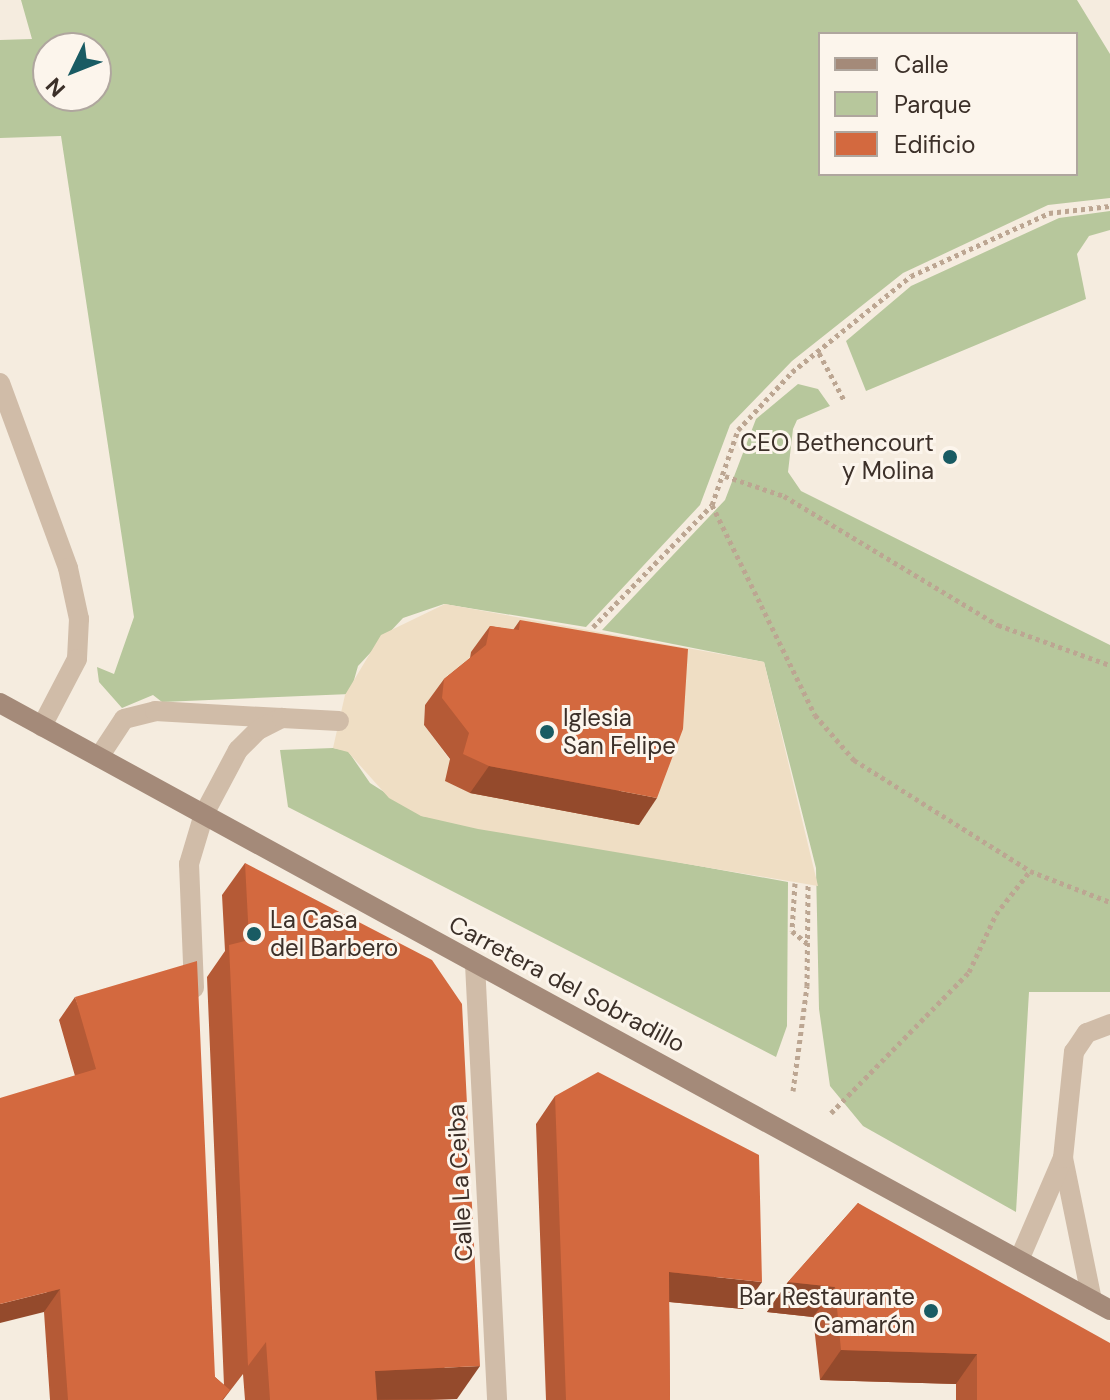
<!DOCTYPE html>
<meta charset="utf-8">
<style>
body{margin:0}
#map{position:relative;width:1110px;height:1400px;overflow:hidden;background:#f5ecdf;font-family:"DM Sans",sans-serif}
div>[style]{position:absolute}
.green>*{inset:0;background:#b7c79c}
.plaza>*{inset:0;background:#efdec4}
.path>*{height:5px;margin-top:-2.5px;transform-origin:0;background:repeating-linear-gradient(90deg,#bca692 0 4px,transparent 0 8px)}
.lane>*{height:20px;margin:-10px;padding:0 10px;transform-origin:10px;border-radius:10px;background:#d0bca8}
.street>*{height:20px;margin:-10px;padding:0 10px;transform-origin:10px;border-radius:10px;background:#d0bca8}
.secondary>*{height:20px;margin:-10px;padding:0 10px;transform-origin:10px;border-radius:10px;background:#a48a79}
.wall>*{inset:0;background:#b55a36}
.shaded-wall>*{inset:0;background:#944a2c}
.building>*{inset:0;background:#d3693f}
.dots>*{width:22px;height:22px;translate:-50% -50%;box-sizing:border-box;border:4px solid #fcf5ec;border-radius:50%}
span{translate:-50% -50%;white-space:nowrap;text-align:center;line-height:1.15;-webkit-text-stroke:6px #fcf5ec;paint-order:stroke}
.poi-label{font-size:24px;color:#3c3029}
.right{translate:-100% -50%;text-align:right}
.left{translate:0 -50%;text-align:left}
.street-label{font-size:24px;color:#3c3029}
.legend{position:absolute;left:818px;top:32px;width:260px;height:144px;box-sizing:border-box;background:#fcf5ec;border:2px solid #afa69e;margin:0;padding:10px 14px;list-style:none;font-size:24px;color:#3c3029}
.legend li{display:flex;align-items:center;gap:16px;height:40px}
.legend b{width:40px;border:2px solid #afa69e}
.north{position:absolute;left:32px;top:32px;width:80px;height:80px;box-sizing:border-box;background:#fcf5ec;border:2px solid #afa69e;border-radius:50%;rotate:227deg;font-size:22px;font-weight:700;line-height:32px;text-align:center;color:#3c3029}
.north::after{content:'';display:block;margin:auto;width:28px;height:36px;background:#195b63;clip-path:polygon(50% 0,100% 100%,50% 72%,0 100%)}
</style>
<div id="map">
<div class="green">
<i style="clip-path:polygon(evenodd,21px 0,1077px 0,1110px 54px,1110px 198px,1048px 205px,903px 273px,792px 361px,730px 425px,700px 505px,586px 627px,444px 604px,403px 618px,358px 666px,350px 694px,162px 702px,153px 695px,122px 708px,99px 682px,97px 667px,114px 674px,134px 617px,61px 136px,0 138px,0 40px,32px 39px,21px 0,820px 34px,1076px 34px,1076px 174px,820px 174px,820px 34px,21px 0,48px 48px,96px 48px,96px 96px,48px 96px,48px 48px)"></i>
<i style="clip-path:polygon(1110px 211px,1110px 230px,1089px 236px,1077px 254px,1086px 299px,866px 391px,846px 341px,911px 286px,1059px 218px)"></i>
<i style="clip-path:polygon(798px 384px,818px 389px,830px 406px,797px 420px,793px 429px,788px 472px,801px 491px,1110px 645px,1110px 992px,1029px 992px,1016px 1212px,863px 1126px,830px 1086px,819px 1009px,816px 868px,764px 662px,602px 630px,725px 500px,756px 419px)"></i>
<i style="clip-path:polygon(333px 748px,348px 751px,370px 783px,422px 816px,788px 882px,787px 1026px,776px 1057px,288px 807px,280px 750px)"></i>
</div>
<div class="plaza">
<i style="clip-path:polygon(evenodd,445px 604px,764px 662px,818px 886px,478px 829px,421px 816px,389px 798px,348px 752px,333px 748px,345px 695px,381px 635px,445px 604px,466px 682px,470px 787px,424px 725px,425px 705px,438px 689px,466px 682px)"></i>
</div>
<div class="path">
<i style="left:819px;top:353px;width:53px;rotate:62deg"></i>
<i style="left:725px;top:476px;width:62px;rotate:18.7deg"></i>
<i style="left:784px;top:496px;width:250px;rotate:31.1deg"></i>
<i style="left:998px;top:625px;width:119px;rotate:19.7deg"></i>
<i style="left:712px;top:505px;width:234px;rotate:63.9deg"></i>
<i style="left:815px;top:715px;width:60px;rotate:49.1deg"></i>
<i style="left:854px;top:760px;width:208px;rotate:32.2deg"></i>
<i style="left:1030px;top:871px;width:86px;rotate:21.2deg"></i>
<i style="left:593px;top:627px;width:170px;rotate:-45.7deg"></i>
<i style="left:712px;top:505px;width:79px;rotate:-70.9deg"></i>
<i style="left:738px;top:430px;width:79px;rotate:-47deg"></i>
<i style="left:792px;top:372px;width:153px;rotate:-38.9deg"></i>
<i style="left:911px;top:276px;width:152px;rotate:-24.5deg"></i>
<i style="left:1049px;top:213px;width:61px;rotate:-6.5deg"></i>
<i style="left:795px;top:883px;width:48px;rotate:93.6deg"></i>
<i style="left:792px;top:931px;width:19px;rotate:39deg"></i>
<i style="left:793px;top:1091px;width:106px;rotate:-82.4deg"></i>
<i style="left:807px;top:986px;width:101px;rotate:-89.4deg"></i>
<i style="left:831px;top:1113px;width:197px;rotate:-45.6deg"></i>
<i style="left:969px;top:972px;width:64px;rotate:-65deg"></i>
<i style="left:996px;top:914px;width:55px;rotate:-51.7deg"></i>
</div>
<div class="lane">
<i style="left:0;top:383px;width:197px;rotate:69.8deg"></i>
<i style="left:68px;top:568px;width:52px;rotate:77.8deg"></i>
<i style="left:79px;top:619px;width:40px;rotate:92.9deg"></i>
<i style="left:77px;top:659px;width:76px;rotate:117.6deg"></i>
<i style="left:99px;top:757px;width:45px;rotate:-56.7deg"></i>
<i style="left:124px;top:719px;width:32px;rotate:-14deg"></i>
<i style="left:155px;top:711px;width:127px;rotate:3.2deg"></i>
<i style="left:204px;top:814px;width:72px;rotate:-62deg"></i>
<i style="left:238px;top:750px;width:28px;rotate:-45deg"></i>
<i style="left:258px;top:730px;width:27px;rotate:-27deg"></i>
<i style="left:282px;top:718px;width:57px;rotate:3deg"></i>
<i style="left:1063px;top:1158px;width:145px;rotate:78.5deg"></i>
<i style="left:1019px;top:1260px;width:111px;rotate:-66.7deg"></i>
<i style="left:1063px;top:1158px;width:107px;rotate:-84.1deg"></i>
<i style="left:1074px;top:1052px;width:23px;rotate:-56deg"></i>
<i style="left:1087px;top:1033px;width:25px;rotate:-21deg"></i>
</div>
<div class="street">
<i style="left:475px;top:964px;width:437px;rotate:87.1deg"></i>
<i style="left:194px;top:988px;width:124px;rotate:-92.3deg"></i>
<i style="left:189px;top:864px;width:52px;rotate:-73.3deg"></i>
</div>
<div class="secondary">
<i style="left:0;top:703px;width:1265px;rotate:28.67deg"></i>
</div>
<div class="wall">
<i style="clip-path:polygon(520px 620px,639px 825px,470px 793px,445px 781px,450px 759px,424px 725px,425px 705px,444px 679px,470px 658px,471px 652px,490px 626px,513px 630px)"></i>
<i style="clip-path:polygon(245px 863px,457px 1399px,430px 1400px,245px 1400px,243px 1374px,223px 1400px,50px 1400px,44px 1312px,75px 1076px,59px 1020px,75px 997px,215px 1377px,224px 1385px,207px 977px,225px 951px,222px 895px)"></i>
<i style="clip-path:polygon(555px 1096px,743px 1309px,669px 1302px,670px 1400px,546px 1400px,536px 1124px)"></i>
<i style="clip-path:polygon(858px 1203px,1110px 1400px,956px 1400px,956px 1384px,820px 1380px,813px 1317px,767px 1312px,788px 1282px)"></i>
</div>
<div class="shaded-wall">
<i style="clip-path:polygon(489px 766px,657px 798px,639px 825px,470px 793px)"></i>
<i style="clip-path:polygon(669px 1272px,762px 1282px,743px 1309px,649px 1300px)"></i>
<i style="clip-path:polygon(788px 1282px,835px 1287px,813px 1317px,767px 1312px)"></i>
<i style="clip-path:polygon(60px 1289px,44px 1312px,0 1323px,0 1304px)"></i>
<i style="clip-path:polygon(841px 1350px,977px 1354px,956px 1384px,820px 1380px)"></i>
<i style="clip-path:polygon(480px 1366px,457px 1399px,355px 1400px,375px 1371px)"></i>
</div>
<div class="building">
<i style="clip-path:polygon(520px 620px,688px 649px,683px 729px,657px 798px,489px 766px,463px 754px,469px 733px,442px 698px,444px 679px,486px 645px,490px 626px,519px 630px)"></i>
<i style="clip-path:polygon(245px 863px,432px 960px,462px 1004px,480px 1366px,375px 1371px,377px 1400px,270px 1400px,266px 1342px,248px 1366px,229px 945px,249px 940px)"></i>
<i style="clip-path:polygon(197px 961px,215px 1377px,230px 1390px,222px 1400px,68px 1400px,60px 1289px,0 1304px,0 1098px,96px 1069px,75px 997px)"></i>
<i style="clip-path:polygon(598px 1072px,759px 1155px,762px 1282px,669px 1272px,670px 1400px,566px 1400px,555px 1096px)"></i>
<i style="clip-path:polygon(858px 1203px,1110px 1343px,1110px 1400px,977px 1400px,977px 1354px,841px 1350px,835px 1287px,788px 1282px)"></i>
</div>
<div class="dots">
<i style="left:950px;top:457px;background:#195b63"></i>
<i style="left:547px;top:732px;background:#195b63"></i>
<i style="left:254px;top:934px;background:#195b63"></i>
<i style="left:931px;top:1311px;background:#195b63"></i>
</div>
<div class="poi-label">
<span class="right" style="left:934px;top:457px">CEO Bethencourt<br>y Molina</span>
<span class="left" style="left:563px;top:732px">Iglesia<br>San Felipe</span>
<span class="left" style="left:270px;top:934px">La Casa<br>del Barbero</span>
<span class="right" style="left:915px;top:1311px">Bar Restaurante<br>Camarón</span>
</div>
<div class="street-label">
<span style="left:567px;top:984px;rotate:28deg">Carretera del Sobradillo</span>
<span style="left:460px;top:1183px;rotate:-93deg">Calle La Ceiba</span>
</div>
<ul class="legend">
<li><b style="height:10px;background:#a48a79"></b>Calle</li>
<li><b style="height:22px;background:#b7c79c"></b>Parque</li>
<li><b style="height:22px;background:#d3693f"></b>Edificio</li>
</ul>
<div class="north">N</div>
</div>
